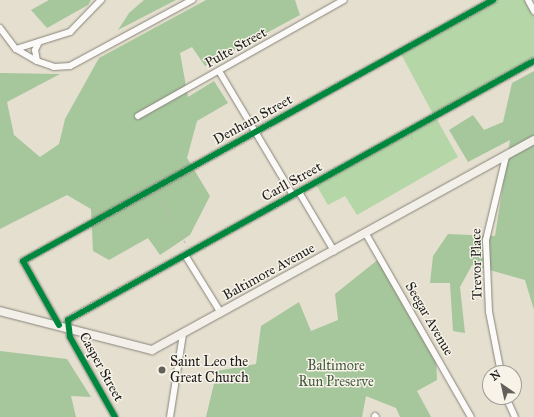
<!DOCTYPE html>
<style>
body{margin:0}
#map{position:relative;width:534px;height:417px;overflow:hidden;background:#e5dfcf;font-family:"IM FELL Great Primer",serif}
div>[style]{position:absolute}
.green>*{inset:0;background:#b5d6a7}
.forest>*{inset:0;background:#a6c69c}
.path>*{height:1px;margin-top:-0.5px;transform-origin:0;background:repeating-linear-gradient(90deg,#b8b7b4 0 3px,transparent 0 6px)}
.roads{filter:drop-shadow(0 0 1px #87847b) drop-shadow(0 0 1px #87847b)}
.street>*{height:6px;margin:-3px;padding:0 3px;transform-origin:3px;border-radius:3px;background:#fbfaf8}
.secondary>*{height:8px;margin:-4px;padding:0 4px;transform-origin:4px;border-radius:4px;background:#f3f0e9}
.cycleway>*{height:6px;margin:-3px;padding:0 3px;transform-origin:3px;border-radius:3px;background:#00873e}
.dots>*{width:11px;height:11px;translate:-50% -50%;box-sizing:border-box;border:2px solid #f7f3e8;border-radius:50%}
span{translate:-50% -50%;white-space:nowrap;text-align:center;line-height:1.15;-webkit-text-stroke:3px #f7f3e8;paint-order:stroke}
.street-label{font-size:14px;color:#1c1c1c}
.poi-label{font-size:14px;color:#1c1c1c}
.left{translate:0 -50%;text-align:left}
.park-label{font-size:14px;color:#445b41}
.north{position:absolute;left:482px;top:365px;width:40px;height:40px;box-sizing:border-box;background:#f7f3e8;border:1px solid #9f9d96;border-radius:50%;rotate:326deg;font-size:11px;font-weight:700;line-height:16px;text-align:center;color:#1c1c1c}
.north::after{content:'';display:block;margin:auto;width:14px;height:18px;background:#62605b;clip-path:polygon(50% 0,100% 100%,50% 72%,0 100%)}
</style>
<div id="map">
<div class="green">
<i style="clip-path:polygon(493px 0,528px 0,534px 11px,534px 61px,435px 116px,458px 157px,357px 215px,345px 196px,328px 205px,315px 183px,434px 116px,400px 52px)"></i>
</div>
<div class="forest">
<i style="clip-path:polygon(49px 0,91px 0,88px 5px,47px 28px,31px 10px)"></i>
<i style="clip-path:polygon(144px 0,176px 0,118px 30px,129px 13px)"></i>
<i style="clip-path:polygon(206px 0,295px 0,300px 15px,205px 66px,192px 47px,180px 53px,188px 97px,214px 81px,228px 103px,197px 121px,187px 158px,210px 196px,190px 235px,160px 255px,148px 238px,109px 260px,93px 251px,91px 209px,67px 195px,0 229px,0 73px,60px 74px,7px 102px,14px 135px,40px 157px,59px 144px,65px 119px,99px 58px)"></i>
<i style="clip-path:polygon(534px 71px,534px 310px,525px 280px,472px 265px,460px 287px,465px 333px,453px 331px,450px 283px,430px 283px,433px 256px,448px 234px,495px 236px,510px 140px,468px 162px,449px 130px,473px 115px,484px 130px,503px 122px,512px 83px)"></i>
<i style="clip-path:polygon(380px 258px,436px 355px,437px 380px,417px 391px,431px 417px,400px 417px,396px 408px,366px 396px,362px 417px,206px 417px,217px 371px,256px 364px,261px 326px,299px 302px,311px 331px,338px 320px,335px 294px)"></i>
<i style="clip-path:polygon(0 351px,67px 359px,91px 397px,71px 396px,76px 417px,0 417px)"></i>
</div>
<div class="path">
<i style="left:411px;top:139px;width:4px;rotate:-63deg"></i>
<i style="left:157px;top:193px;width:61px;rotate:60.5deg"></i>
</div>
<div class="roads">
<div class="street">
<i style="left:528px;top:0;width:13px;rotate:61deg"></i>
<i style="left:0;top:28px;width:26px;rotate:53deg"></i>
<i style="left:16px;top:49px;width:24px;rotate:30deg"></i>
<i style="left:37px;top:61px;width:18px;rotate:19deg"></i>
<i style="left:54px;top:67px;width:16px;rotate:-4deg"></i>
<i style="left:70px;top:66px;width:139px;rotate:-28.4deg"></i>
<i style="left:16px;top:49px;width:57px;rotate:-17.5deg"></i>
<i style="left:70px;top:32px;width:45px;rotate:-45.9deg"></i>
<i style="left:37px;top:61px;width:11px;rotate:-100deg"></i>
<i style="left:35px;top:50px;width:9px;rotate:-63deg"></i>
<i style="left:219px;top:71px;width:144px;rotate:59.2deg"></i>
<i style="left:138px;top:116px;width:236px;rotate:-29.4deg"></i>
<i style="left:299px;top:192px;width:69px;rotate:59.3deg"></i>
<i style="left:366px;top:234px;width:211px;rotate:60.2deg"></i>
<i style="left:185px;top:255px;width:68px;rotate:58.2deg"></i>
<i style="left:59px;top:325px;width:73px;rotate:-119.4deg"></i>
<i style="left:23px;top:261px;width:538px;rotate:-29.04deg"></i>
<i style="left:501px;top:373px;width:62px;rotate:-101.1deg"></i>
<i style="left:489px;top:312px;width:72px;rotate:-92.4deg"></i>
<i style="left:486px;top:240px;width:86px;rotate:-76.6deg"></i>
<i style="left:506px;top:397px;width:22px;rotate:66deg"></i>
<i style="left:375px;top:416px;width:1px;rotate:45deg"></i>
<i style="left:115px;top:417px;width:92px;rotate:-119.4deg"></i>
<i style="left:70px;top:337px;width:17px;rotate:-97deg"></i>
<i style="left:68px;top:320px;width:533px;rotate:-29.07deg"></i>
<i style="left:170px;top:417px;width:84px;rotate:-81.1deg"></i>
</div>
<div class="secondary">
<i style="left:0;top:311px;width:157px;rotate:14.4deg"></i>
<i style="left:152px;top:350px;width:436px;rotate:-28.8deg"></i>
</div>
</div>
<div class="cycleway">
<i style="left:59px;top:325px;width:73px;rotate:-119.4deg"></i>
<i style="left:23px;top:261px;width:538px;rotate:-29.04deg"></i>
<i style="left:115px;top:417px;width:92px;rotate:-119.4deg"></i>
<i style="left:70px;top:337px;width:17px;rotate:-97deg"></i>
<i style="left:68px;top:320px;width:533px;rotate:-29.07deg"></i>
</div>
<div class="dots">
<i style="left:162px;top:370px;background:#62605b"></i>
</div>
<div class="street-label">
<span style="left:236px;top:48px;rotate:-29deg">Pulte Street</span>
<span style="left:253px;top:120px;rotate:-29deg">Denham Street</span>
<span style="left:292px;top:182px;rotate:-29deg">Carll Street</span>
<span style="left:477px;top:264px;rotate:-91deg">Trevor Place</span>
<span style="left:269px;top:272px;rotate:-29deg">Baltimore Avenue</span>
<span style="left:429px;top:319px;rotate:60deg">Seegar Avenue</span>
<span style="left:101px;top:367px;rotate:61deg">Casper Street</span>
</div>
<div class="poi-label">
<span class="left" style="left:170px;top:370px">Saint Leo the<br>Great Church</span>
</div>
<div class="park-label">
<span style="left:336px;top:374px">Baltimore<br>Run Preserve</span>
</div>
<div class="north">N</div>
</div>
